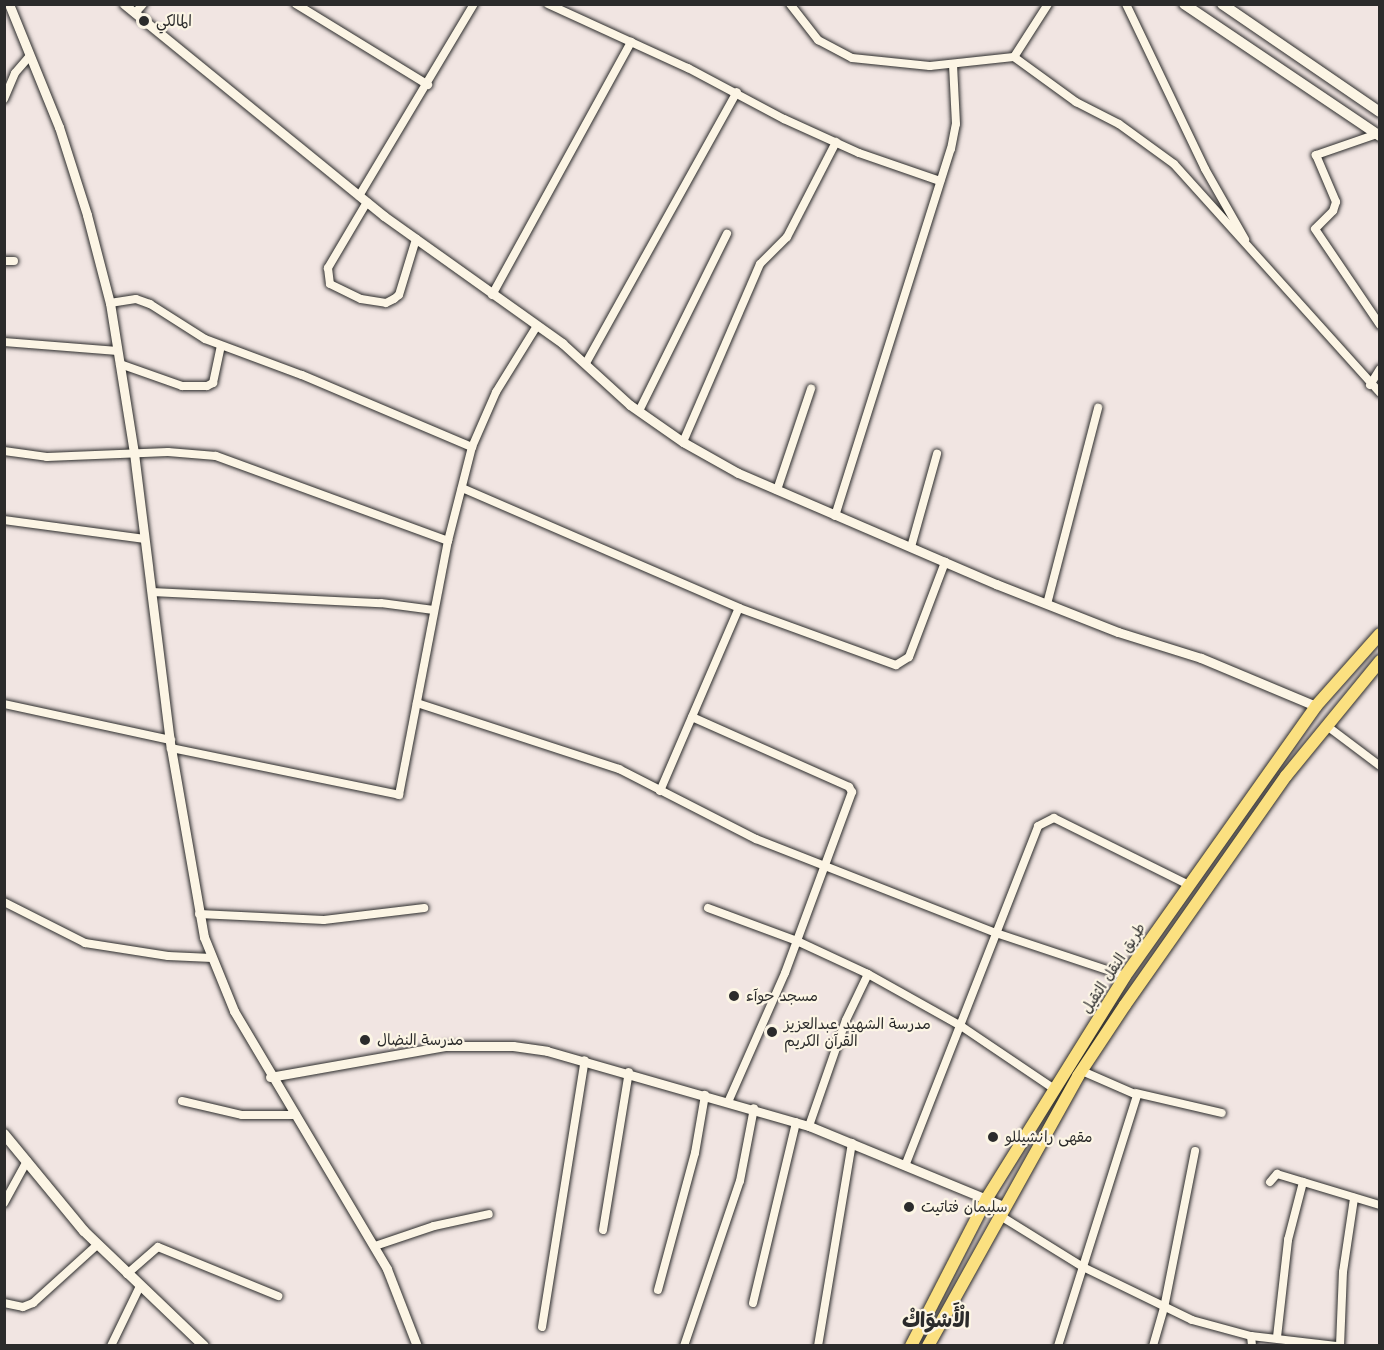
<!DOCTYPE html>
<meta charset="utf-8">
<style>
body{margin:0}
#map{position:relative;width:1384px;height:1350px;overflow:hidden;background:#f1e5e2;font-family:Mali,"Playpen Sans Arabic",sans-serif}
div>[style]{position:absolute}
.roads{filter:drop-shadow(0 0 2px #2b2b2b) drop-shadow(0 0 2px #2b2b2b)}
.minor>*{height:8px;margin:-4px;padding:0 4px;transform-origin:4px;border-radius:4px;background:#fcf5e5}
.tertiary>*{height:9px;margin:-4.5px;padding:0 4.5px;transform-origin:4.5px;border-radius:4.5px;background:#fcf5e5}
.secondary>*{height:10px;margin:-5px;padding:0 5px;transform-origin:5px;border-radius:5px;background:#fcf5e5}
.trunk>*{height:12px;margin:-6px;padding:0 6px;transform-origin:6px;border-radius:6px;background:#fbe080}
.dots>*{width:16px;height:16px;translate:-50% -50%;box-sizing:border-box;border:3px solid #fcf5e5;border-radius:50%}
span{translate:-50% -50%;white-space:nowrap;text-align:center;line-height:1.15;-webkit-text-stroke:4.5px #fcf5e5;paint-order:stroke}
.poi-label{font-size:15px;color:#2b2b2b}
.left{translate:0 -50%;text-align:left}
.street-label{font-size:15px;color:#2b2b2b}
.district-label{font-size:21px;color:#2b2b2b;font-weight:700}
.frame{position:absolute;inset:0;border:6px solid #2b2b2b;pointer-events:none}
</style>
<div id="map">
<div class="roads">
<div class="minor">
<i style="left:296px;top:4px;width:155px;rotate:31.5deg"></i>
<i style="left:548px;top:4px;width:154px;rotate:24.6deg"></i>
<i style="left:688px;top:68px;width:109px;rotate:28deg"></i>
<i style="left:784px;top:119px;width:82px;rotate:24.4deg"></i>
<i style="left:859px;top:153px;width:86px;rotate:19.1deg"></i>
<i style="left:790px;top:4px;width:46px;rotate:52.1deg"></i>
<i style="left:818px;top:40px;width:38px;rotate:28deg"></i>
<i style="left:852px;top:58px;width:78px;rotate:5.9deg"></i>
<i style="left:930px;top:66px;width:84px;rotate:-6.1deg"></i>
<i style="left:1014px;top:57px;width:63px;rotate:-57.3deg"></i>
<i style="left:1126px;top:4px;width:183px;rotate:64.4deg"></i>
<i style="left:1205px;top:169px;width:81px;rotate:60.3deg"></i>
<i style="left:135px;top:13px;width:12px;rotate:-48deg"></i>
<i style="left:1014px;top:57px;width:77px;rotate:36deg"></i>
<i style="left:1076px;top:102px;width:48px;rotate:27.1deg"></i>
<i style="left:1119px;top:124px;width:68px;rotate:36deg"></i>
<i style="left:1174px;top:164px;width:308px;rotate:48deg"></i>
<i style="left:4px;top:99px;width:28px;rotate:-67deg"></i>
<i style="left:15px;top:73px;width:21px;rotate:-49deg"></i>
<i style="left:1377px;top:134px;width:65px;rotate:161deg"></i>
<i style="left:1316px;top:155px;width:51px;rotate:66.9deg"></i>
<i style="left:1336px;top:202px;width:9px;rotate:108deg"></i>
<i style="left:1333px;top:211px;width:25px;rotate:135deg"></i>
<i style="left:1315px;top:229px;width:116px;rotate:55.9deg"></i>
<i style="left:359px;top:196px;width:224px;rotate:-59.1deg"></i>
<i style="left:367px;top:202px;width:77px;rotate:120.6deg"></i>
<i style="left:328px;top:268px;width:16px;rotate:83deg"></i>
<i style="left:330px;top:284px;width:34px;rotate:26deg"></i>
<i style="left:361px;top:299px;width:25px;rotate:9deg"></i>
<i style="left:386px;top:303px;width:9px;rotate:-27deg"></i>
<i style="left:394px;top:299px;width:6px;rotate:-39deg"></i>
<i style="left:399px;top:295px;width:59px;rotate:-73.1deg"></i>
<i style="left:4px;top:261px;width:10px"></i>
<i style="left:492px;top:295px;width:289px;rotate:-61.2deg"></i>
<i style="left:110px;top:303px;width:26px;rotate:-9deg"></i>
<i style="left:136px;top:299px;width:15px;rotate:20deg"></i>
<i style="left:150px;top:304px;width:65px;rotate:32.5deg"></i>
<i style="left:205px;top:339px;width:103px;rotate:20.4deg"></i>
<i style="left:302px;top:375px;width:185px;rotate:23deg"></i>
<i style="left:4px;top:342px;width:114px;rotate:4.5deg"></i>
<i style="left:586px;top:363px;width:310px;rotate:-60.9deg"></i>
<i style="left:120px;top:364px;width:66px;rotate:19.5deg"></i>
<i style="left:182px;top:386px;width:25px"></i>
<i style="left:207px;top:386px;width:7px;rotate:-27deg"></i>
<i style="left:213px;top:383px;width:38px;rotate:-78deg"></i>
<i style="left:1370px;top:385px;width:19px;rotate:-58deg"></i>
<i style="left:639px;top:411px;width:198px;rotate:-63.6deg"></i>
<i style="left:683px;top:442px;width:194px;rotate:-66.6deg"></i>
<i style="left:760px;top:264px;width:38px;rotate:-45deg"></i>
<i style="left:787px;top:237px;width:107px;rotate:-62.7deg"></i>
<i style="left:4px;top:451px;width:43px;rotate:7.9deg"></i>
<i style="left:47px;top:457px;width:121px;rotate:-2.4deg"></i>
<i style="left:168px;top:452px;width:48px;rotate:4.8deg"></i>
<i style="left:216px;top:456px;width:247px;rotate:20.1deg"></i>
<i style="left:462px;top:488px;width:302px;rotate:23.4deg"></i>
<i style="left:739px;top:608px;width:167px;rotate:20deg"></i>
<i style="left:896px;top:665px;width:15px;rotate:-32deg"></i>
<i style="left:909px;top:657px;width:102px;rotate:-69.2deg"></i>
<i style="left:777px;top:490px;width:107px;rotate:-71.4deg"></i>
<i style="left:835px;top:516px;width:385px;rotate:-72.5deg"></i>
<i style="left:951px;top:149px;width:25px;rotate:-79deg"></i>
<i style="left:956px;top:124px;width:60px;rotate:-92.9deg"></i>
<i style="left:4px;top:520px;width:142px;rotate:7.7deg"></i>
<i style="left:911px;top:547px;width:97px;rotate:-74.4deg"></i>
<i style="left:152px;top:592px;width:229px;rotate:2.8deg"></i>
<i style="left:381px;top:603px;width:53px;rotate:7.5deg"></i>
<i style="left:1047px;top:604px;width:203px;rotate:-75.4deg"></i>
<i style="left:417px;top:703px;width:213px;rotate:18.1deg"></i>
<i style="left:619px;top:769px;width:154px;rotate:27.1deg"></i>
<i style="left:756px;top:839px;width:258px;rotate:21.4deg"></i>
<i style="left:996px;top:933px;width:136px;rotate:18.4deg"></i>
<i style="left:4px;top:704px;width:171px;rotate:12.2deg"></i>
<i style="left:692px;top:717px;width:172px;rotate:24deg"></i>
<i style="left:849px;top:787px;width:6px;rotate:59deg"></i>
<i style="left:852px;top:792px;width:193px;rotate:110.3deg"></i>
<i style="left:785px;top:973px;width:141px;rotate:113.8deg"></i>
<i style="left:1327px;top:726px;width:66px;rotate:37deg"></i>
<i style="left:171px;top:748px;width:233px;rotate:11.6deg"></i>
<i style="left:399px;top:795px;width:259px;rotate:-79.1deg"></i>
<i style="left:448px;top:541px;width:97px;rotate:-75.7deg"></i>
<i style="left:472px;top:447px;width:60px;rotate:-66.4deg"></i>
<i style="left:496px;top:392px;width:78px;rotate:-58.2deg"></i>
<i style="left:660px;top:791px;width:199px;rotate:-66.7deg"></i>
<i style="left:4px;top:902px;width:91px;rotate:26.8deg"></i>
<i style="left:85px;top:943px;width:84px;rotate:8.9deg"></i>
<i style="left:168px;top:956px;width:44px;rotate:2.6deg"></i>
<i style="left:708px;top:908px;width:95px;rotate:20.3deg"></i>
<i style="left:797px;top:941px;width:78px;rotate:24.9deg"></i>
<i style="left:868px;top:974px;width:107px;rotate:29.2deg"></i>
<i style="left:961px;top:1026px;width:111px;rotate:34deg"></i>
<i style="left:199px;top:914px;width:125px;rotate:2.7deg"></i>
<i style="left:324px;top:920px;width:101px;rotate:-6.8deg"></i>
<i style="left:1136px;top:1093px;width:88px;rotate:13.1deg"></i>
<i style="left:182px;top:1101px;width:62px;rotate:13.1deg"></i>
<i style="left:242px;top:1115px;width:54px"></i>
<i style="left:809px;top:1126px;width:112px;rotate:-70.8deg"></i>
<i style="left:846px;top:1020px;width:51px;rotate:-64.4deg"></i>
<i style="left:905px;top:1166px;width:365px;rotate:-68.6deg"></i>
<i style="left:1038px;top:826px;width:18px;rotate:-27deg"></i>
<i style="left:1054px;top:818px;width:148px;rotate:26.4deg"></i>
<i style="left:1270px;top:1182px;width:11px;rotate:-49deg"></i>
<i style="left:1277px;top:1174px;width:108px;rotate:16.8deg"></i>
<i style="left:4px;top:1203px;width:48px;rotate:-61.3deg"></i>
<i style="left:999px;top:1215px;width:99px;rotate:31.8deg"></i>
<i style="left:1083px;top:1267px;width:121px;rotate:25.9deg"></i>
<i style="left:1192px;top:1320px;width:61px;rotate:15.2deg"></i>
<i style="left:1251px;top:1336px;width:88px;rotate:6.6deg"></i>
<i style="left:603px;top:1230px;width:160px;rotate:-80.7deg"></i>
<i style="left:375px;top:1246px;width:62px;rotate:-18.7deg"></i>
<i style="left:434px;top:1226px;width:56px;rotate:-12.3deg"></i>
<i style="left:127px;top:1274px;width:41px;rotate:-41.1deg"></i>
<i style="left:158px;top:1247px;width:130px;rotate:22.2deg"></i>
<i style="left:658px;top:1290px;width:142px;rotate:-74.9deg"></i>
<i style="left:695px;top:1153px;width:59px;rotate:-80.2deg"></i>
<i style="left:4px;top:1303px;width:19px;rotate:12deg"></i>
<i style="left:23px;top:1307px;width:11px;rotate:-22deg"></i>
<i style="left:33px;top:1303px;width:86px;rotate:-42.2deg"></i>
<i style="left:753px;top:1303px;width:186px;rotate:-76.6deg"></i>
<i style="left:542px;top:1327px;width:270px;rotate:-80.9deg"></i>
<i style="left:1251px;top:1336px;width:10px;rotate:84deg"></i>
<i style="left:1277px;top:1337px;width:98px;rotate:-83.5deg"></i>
<i style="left:1288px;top:1240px;width:60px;rotate:-75.5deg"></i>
<i style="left:111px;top:1346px;width:67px;rotate:-64.2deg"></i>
<i style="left:684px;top:1346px;width:174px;rotate:-71.3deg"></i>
<i style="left:740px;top:1181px;width:74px;rotate:-79.1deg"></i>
<i style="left:818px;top:1346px;width:206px;rotate:-80.5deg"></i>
<i style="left:1058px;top:1346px;width:263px;rotate:-72.5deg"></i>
<i style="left:1137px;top:1095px;width:60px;rotate:-156.4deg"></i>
<i style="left:1153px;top:1346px;width:40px;rotate:-74deg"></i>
<i style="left:1164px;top:1308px;width:160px;rotate:-78.8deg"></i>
<i style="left:1340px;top:1346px;width:74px;rotate:-87.7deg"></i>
<i style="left:1343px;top:1272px;width:75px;rotate:-81.5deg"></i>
</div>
<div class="tertiary">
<i style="left:9px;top:4px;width:133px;rotate:67.9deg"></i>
<i style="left:59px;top:127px;width:92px;rotate:72.3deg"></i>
<i style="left:87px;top:215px;width:91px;rotate:75.4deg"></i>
<i style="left:110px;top:303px;width:152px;rotate:80.9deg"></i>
<i style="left:134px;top:453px;width:297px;rotate:82.9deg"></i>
<i style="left:171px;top:748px;width:192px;rotate:80.1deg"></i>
<i style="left:204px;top:937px;width:80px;rotate:67.9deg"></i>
<i style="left:234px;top:1011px;width:300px;rotate:59.3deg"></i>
<i style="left:387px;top:1269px;width:83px;rotate:68.7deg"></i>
<i style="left:124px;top:4px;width:335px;rotate:39.2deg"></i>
<i style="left:384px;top:216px;width:219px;rotate:35.5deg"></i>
<i style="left:562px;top:343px;width:92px;rotate:42.4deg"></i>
<i style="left:630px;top:405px;width:65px;rotate:34.9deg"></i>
<i style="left:683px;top:442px;width:63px;rotate:29.4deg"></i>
<i style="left:738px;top:473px;width:281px;rotate:23.3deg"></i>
<i style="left:996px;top:584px;width:131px;rotate:21.5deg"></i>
<i style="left:1118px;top:632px;width:87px;rotate:17.4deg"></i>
<i style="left:1201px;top:658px;width:125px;rotate:22.7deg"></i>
<i style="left:270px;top:1077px;width:179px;rotate:-10deg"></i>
<i style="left:446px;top:1046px;width:67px"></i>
<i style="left:513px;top:1046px;width:34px;rotate:8deg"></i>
<i style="left:547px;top:1051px;width:273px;rotate:16deg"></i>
<i style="left:809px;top:1126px;width:210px;rotate:22.4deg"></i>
</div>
<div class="secondary">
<i style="left:1184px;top:4px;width:236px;rotate:34deg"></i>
<i style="left:1222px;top:4px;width:191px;rotate:34.4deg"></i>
<i style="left:4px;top:1134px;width:126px;rotate:50.5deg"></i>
<i style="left:84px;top:1231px;width:166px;rotate:43.8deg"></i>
</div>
<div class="trunk">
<i style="left:911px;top:1346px;width:166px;rotate:-62.8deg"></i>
<i style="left:987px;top:1198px;width:261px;rotate:-58.1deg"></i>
<i style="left:1125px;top:976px;width:331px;rotate:-54.7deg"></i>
<i style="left:1316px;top:706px;width:96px;rotate:-48.4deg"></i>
<i style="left:928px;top:1346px;width:309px;rotate:-60.9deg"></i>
<i style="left:1078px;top:1076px;width:85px;rotate:-56.5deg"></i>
<i style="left:1125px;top:1005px;width:280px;rotate:-54.9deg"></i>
<i style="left:1286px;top:776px;width:149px;rotate:-50.7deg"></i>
</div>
</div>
<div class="dots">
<i style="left:144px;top:21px;background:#2b2b2b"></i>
<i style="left:734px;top:996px;background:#2b2b2b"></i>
<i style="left:772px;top:1032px;background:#2b2b2b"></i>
<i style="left:365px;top:1040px;background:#2b2b2b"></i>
<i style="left:993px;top:1137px;background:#2b2b2b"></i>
<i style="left:909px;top:1207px;background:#2b2b2b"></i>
</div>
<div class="poi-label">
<span class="left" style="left:156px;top:21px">المالكي</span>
<span class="left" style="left:746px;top:996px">مسجد حوآء</span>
<span class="left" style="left:784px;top:1032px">مدرسة الشهيد عبدالعزيز<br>القرآن الكريم</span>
<span class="left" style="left:377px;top:1040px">مدرسة النضال</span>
<span class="left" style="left:1005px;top:1137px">مقهى رانشيللو</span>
<span class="left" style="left:921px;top:1207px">سليمان فتاتيت</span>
</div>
<div class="street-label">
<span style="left:1113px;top:968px;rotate:-57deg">طريق النقل الثقيل</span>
</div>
<div class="district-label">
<span style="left:936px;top:1319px">الْأَسْوَاكْ</span>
</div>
<div class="frame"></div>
</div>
